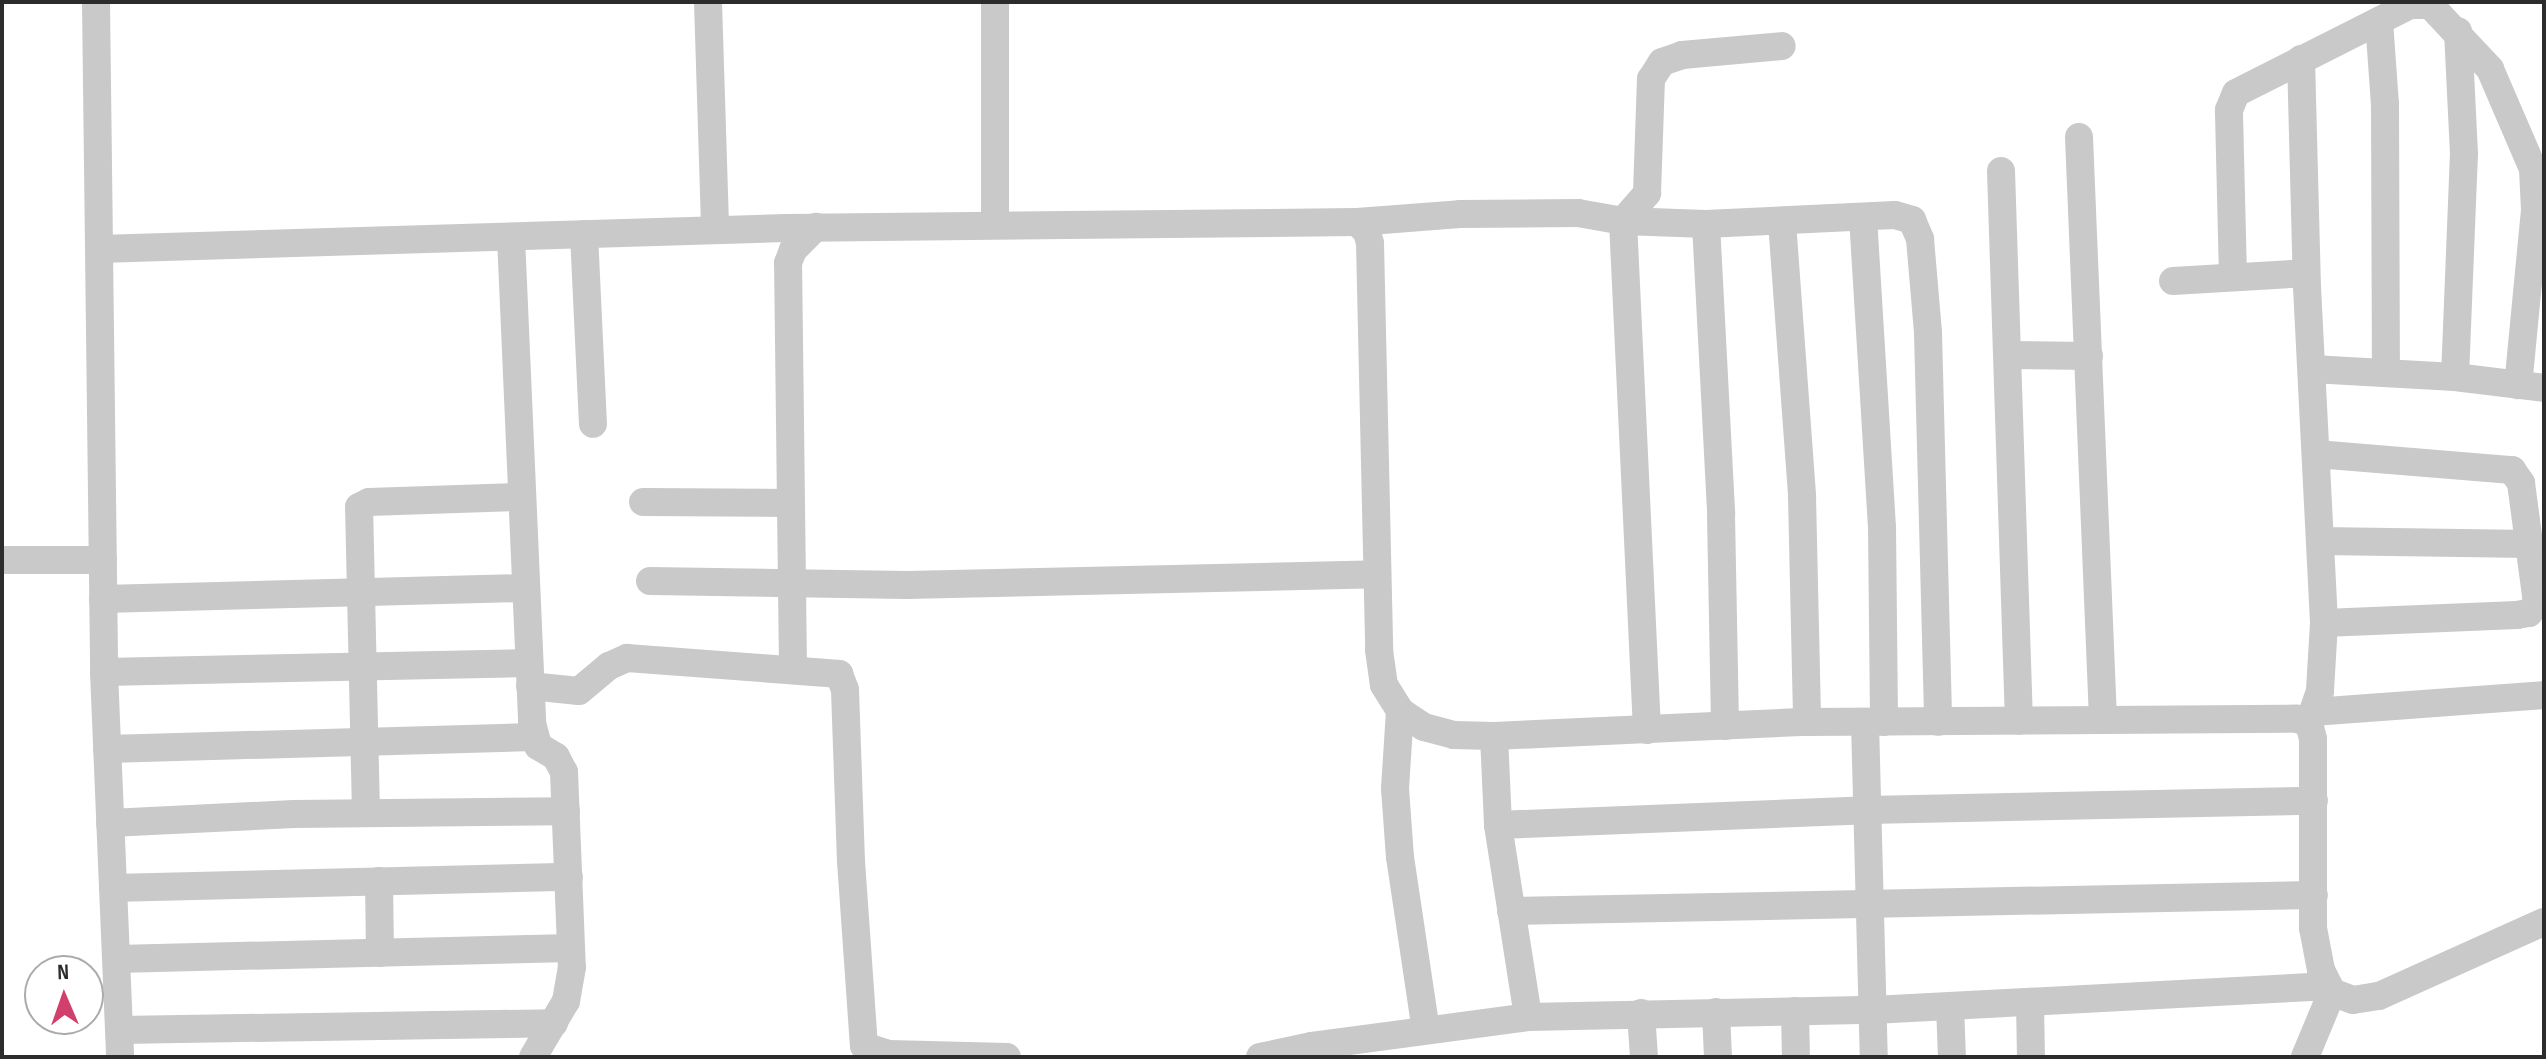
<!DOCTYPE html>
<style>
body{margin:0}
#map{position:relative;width:2546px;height:1059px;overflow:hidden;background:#fff;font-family:"Sofia Sans Condensed",sans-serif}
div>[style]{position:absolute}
.minor>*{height:28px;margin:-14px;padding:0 14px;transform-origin:14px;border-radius:14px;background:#c9c9c9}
span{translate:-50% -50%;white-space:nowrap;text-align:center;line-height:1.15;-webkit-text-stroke:8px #fff;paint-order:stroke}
.frame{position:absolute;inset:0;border:4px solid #2c2c2c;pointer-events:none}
.north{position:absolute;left:24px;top:955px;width:80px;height:80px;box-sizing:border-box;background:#fff;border:2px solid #ababab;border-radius:50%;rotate:358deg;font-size:22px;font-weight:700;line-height:32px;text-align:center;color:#2c2c2c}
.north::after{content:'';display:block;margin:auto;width:28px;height:36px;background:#d1406c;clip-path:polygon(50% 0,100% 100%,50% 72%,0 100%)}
</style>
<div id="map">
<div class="minor">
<i style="left:96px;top:2px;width:247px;rotate:89.3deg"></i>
<i style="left:99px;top:249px;width:687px;rotate:-1.75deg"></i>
<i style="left:786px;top:228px;width:571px;rotate:-0.6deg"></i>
<i style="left:1357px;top:222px;width:14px;rotate:45deg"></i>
<i style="left:1367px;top:232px;width:11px;rotate:75deg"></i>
<i style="left:1370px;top:243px;width:407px;rotate:88.7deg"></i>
<i style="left:1379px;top:650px;width:35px;rotate:82deg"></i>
<i style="left:1384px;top:685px;width:31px;rotate:58deg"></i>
<i style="left:1400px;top:711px;width:29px;rotate:34deg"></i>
<i style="left:1424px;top:727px;width:31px;rotate:15deg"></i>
<i style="left:1454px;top:735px;width:40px;rotate:1.4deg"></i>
<i style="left:1494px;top:736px;width:313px;rotate:-2.6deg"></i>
<i style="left:1807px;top:722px;width:490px;rotate:-0.4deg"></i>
<i style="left:2297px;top:719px;width:13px;rotate:18deg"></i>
<i style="left:2309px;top:723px;width:16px;rotate:76deg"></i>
<i style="left:2313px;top:739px;width:189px;rotate:90deg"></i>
<i style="left:2313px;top:928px;width:43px;rotate:79.2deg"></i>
<i style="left:2321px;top:970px;width:25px;rotate:63deg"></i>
<i style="left:2332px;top:992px;width:22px;rotate:21deg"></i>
<i style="left:2353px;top:1000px;width:26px;rotate:-9deg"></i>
<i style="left:2379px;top:996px;width:181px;rotate:-24.2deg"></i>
<i style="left:708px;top:2px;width:228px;rotate:88.2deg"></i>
<i style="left:995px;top:2px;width:223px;rotate:90deg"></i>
<i style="left:2379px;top:21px;width:83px;rotate:85.9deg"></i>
<i style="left:2385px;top:104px;width:267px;rotate:89.8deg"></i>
<i style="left:2301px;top:59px;width:228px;rotate:88.5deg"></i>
<i style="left:2307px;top:287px;width:336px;rotate:87.1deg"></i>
<i style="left:2324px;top:623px;width:68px;rotate:93.4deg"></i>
<i style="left:2320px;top:691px;width:34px;rotate:109deg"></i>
<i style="left:2079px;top:137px;width:583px;rotate:87.64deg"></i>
<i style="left:2001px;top:171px;width:550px;rotate:88.13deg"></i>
<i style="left:1863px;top:217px;width:311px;rotate:86.5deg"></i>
<i style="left:1882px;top:527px;width:195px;rotate:89.4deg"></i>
<i style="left:1357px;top:222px;width:103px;rotate:-4.4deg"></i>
<i style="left:1460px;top:214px;width:118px;rotate:-0.5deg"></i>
<i style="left:1578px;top:213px;width:46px;rotate:10.1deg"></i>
<i style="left:1623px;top:221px;width:83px;rotate:2.1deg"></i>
<i style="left:1706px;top:224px;width:189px;rotate:-2.7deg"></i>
<i style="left:1895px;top:215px;width:18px;rotate:16deg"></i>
<i style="left:1912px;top:220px;width:21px;rotate:67deg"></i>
<i style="left:1920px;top:239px;width:94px;rotate:85.1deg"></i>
<i style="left:1928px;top:333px;width:389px;rotate:88.5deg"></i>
<i style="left:1782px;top:222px;width:275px;rotate:85.8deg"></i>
<i style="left:1802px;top:496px;width:226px;rotate:88.7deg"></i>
<i style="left:1706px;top:224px;width:291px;rotate:87deg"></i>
<i style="left:1721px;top:515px;width:211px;rotate:88.9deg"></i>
<i style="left:584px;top:234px;width:190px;rotate:87.3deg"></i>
<i style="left:511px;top:237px;width:486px;rotate:87.5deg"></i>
<i style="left:532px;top:723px;width:24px;rotate:75deg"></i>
<i style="left:538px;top:746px;width:21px;rotate:31deg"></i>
<i style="left:556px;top:757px;width:17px;rotate:62deg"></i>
<i style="left:564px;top:772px;width:195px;rotate:87.7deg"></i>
<i style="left:572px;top:967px;width:35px;rotate:100deg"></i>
<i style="left:566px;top:1001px;width:65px;rotate:120.5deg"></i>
<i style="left:99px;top:249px;width:423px;rotate:89.3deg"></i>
<i style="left:104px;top:672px;width:385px;rotate:87.6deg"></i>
<i style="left:2233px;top:277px;width:167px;rotate:-91.4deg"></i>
<i style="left:2229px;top:110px;width:18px;rotate:-68deg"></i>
<i style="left:2236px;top:93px;width:195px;rotate:-26.8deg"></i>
<i style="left:2410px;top:5px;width:20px"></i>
<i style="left:2430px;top:5px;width:88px;rotate:46.8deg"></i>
<i style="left:2490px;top:69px;width:109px;rotate:66.7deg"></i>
<i style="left:2533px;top:169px;width:41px;rotate:87.2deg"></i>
<i style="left:2535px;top:210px;width:176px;rotate:95.5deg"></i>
<i style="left:2173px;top:281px;width:133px;rotate:-3.4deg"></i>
<i style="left:2008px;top:355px;width:81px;rotate:0.7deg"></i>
<i style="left:2312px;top:369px;width:143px;rotate:3.2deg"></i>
<i style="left:2455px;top:377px;width:90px;rotate:7deg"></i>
<i style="left:2455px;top:377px;width:223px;rotate:-87.7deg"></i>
<i style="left:2464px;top:154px;width:123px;rotate:-92.8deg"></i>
<i style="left:2316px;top:454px;width:197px;rotate:4.7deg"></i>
<i style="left:2512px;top:470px;width:16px;rotate:55deg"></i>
<i style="left:2521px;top:483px;width:121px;rotate:82.4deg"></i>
<i style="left:2537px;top:603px;width:13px;rotate:129deg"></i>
<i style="left:2529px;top:613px;width:12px;rotate:171deg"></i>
<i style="left:2517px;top:615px;width:193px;rotate:177.6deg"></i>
<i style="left:643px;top:502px;width:148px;rotate:0.4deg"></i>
<i style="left:2320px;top:541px;width:211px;rotate:0.8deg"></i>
<i style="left:2px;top:560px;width:101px"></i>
<i style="left:650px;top:581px;width:257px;rotate:0.9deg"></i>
<i style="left:907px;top:585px;width:470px;rotate:-1.3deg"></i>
<i style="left:103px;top:599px;width:422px;rotate:-1.5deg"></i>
<i style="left:793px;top:668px;width:405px;rotate:-90.7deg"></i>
<i style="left:788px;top:263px;width:14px;rotate:-69deg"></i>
<i style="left:793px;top:250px;width:33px;rotate:-45deg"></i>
<i style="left:104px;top:672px;width:424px;rotate:-1.2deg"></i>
<i style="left:530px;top:686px;width:49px;rotate:5.8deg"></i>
<i style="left:579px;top:691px;width:39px;rotate:-40deg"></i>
<i style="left:609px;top:666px;width:20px;rotate:-24deg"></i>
<i style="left:627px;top:658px;width:213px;rotate:4.3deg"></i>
<i style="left:839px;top:674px;width:17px;rotate:69deg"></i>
<i style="left:845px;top:690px;width:171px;rotate:88deg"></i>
<i style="left:851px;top:861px;width:185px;rotate:86deg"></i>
<i style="left:864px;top:1046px;width:26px;rotate:18deg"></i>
<i style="left:889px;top:1054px;width:118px;rotate:1.5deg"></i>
<i style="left:1400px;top:711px;width:77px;rotate:93.7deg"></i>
<i style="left:1395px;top:788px;width:69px;rotate:85.9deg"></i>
<i style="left:1400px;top:857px;width:175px;rotate:81.5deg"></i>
<i style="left:2313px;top:712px;width:232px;rotate:-4.2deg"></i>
<i style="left:1865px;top:722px;width:335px;rotate:88.5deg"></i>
<i style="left:1647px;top:730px;width:510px;rotate:-92.7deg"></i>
<i style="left:1623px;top:221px;width:37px;rotate:-49deg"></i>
<i style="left:1647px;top:193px;width:114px;rotate:-88deg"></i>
<i style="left:1651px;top:79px;width:20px;rotate:-57deg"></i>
<i style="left:1662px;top:62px;width:21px;rotate:-19deg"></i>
<i style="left:1682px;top:55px;width:100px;rotate:-5.1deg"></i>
<i style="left:1494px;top:736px;width:89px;rotate:87.4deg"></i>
<i style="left:1498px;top:825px;width:194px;rotate:81.1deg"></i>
<i style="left:107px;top:749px;width:427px;rotate:-1.6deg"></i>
<i style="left:366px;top:813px;width:306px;rotate:-91.3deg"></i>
<i style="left:359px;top:507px;width:11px;rotate:-27deg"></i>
<i style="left:369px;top:502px;width:152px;rotate:-1.9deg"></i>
<i style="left:110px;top:823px;width:184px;rotate:-2.8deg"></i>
<i style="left:294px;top:814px;width:272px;rotate:-0.6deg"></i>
<i style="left:1498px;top:825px;width:369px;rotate:-2.3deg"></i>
<i style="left:1867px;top:810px;width:447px;rotate:-1.2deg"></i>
<i style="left:379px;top:881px;width:72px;rotate:89.2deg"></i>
<i style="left:113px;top:888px;width:456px;rotate:-1.4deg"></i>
<i style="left:1511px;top:911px;width:803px;rotate:-1.14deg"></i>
<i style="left:117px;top:959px;width:454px;rotate:-1.4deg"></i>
<i style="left:2030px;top:1002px;width:55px;rotate:89deg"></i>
<i style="left:1950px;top:1006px;width:51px;rotate:87.8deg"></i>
<i style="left:1795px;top:1011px;width:46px;rotate:88.8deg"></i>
<i style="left:1716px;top:1012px;width:45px;rotate:87.5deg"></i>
<i style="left:1641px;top:1013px;width:44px;rotate:86.1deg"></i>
<i style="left:120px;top:1030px;width:434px;rotate:-0.9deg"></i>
<i style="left:1260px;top:1057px;width:53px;rotate:-11.9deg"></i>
<i style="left:1312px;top:1046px;width:218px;rotate:-7.6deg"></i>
<i style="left:1528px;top:1017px;width:345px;rotate:-1.2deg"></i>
<i style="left:1873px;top:1010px;width:454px;rotate:-3deg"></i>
<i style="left:2305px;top:1057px;width:70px;rotate:-67.4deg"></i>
</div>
<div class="frame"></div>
<div class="north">N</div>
</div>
